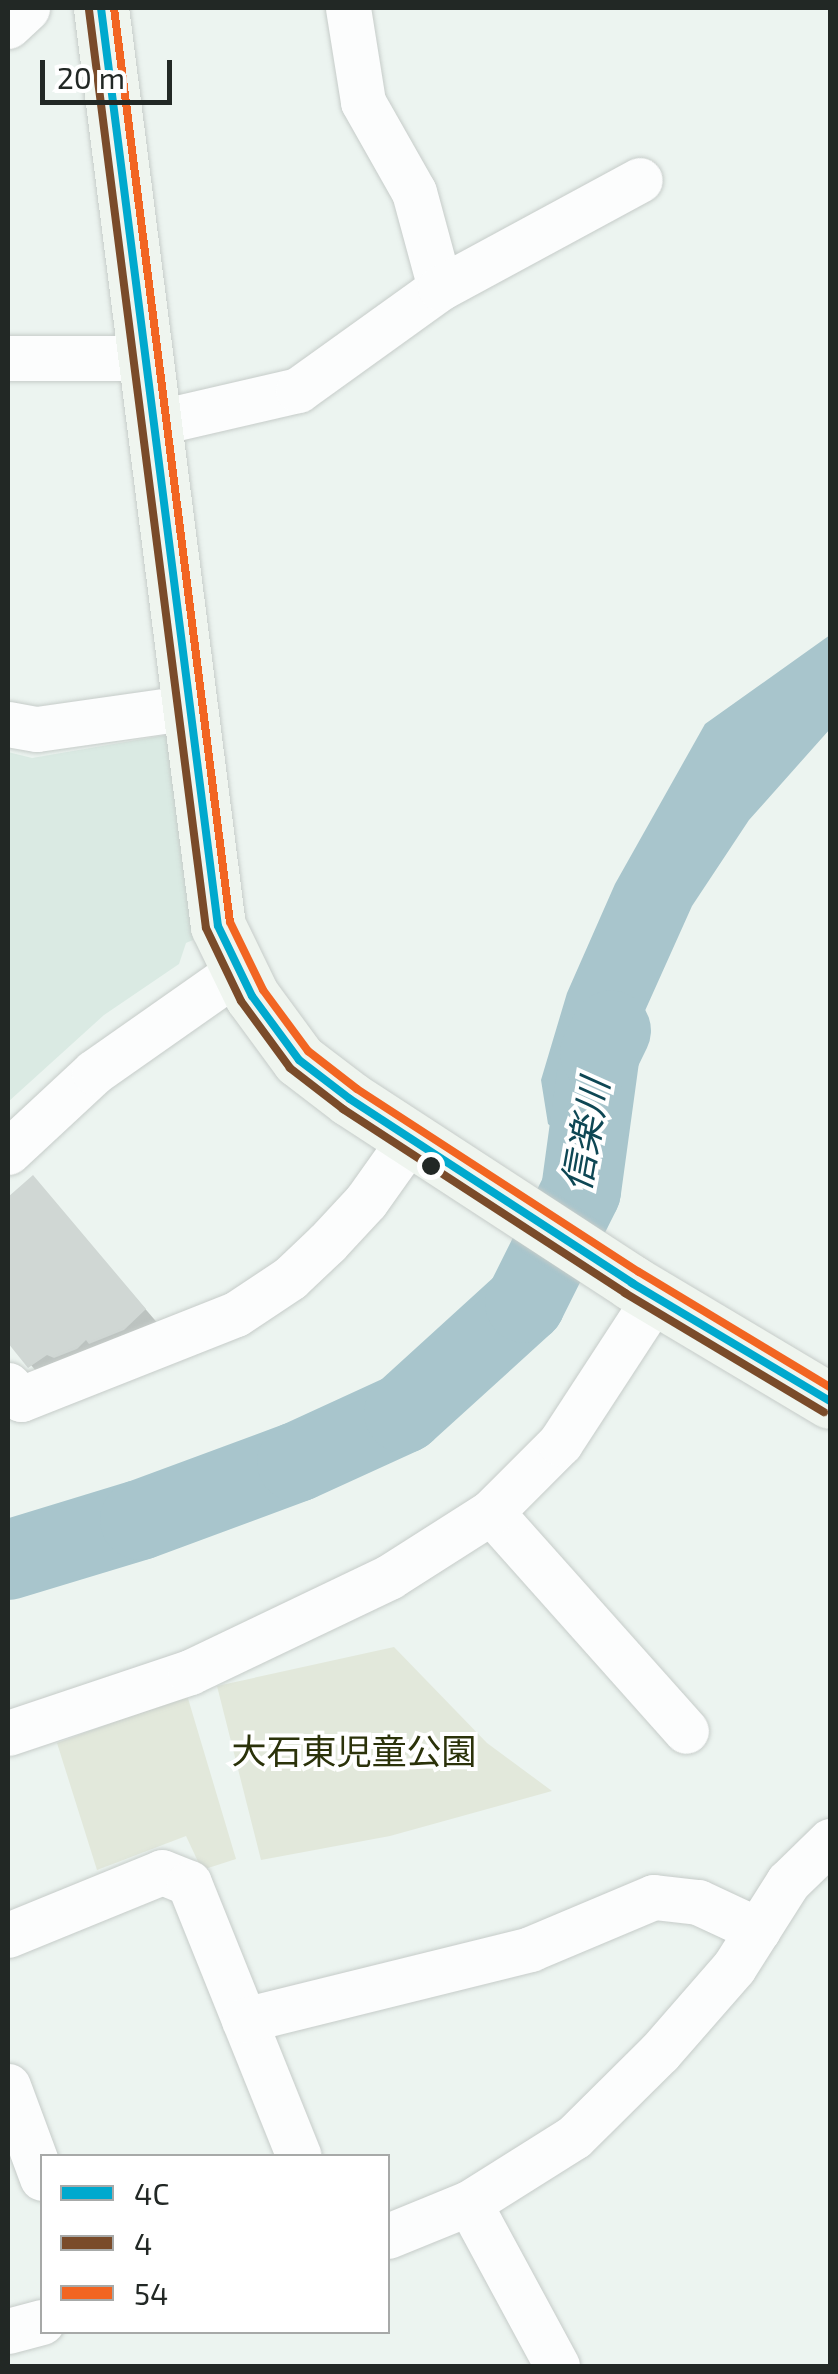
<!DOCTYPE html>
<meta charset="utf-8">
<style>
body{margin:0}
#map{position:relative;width:838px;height:2374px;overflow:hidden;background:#ecf4f0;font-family:"Exo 2","Noto Sans JP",sans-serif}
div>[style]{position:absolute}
.built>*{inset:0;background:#daeae3}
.green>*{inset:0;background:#e2e8db}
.water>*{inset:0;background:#a8c5cc}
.shadow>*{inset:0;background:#0003}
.river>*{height:80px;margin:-40px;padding:0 40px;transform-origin:40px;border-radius:40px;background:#a8c5cc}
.building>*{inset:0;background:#d0d7d4}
.roads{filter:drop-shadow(0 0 2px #c6ccc9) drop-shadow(0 0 2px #c6ccc9)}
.minor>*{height:45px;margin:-22.5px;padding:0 22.5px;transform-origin:22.5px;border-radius:22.5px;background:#fcfdfd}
.major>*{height:55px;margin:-27.5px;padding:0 27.5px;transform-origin:27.5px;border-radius:27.5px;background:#eff5ef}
.bus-1>*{height:8px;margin:-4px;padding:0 4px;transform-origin:4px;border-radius:4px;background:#00a9ce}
.bus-2>*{height:8px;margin:-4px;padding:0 4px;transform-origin:4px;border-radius:4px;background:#7a4b2a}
.bus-3>*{height:8px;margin:-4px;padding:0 4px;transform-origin:4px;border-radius:4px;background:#f26522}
.dots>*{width:28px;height:28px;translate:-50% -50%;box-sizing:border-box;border:5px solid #fff;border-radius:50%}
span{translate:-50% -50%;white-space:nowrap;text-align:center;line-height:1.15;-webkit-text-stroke:8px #fff;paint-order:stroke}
.park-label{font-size:35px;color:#2b320a}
.water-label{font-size:38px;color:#0e4754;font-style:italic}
.frame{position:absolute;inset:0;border:10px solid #222825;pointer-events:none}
.legend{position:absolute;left:40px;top:2154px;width:350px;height:180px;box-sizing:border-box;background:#fff;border:2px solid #a7a9a8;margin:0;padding:12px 18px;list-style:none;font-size:30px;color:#222825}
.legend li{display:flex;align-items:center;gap:20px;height:50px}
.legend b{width:50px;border:2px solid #a7a9a8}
.scale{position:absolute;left:40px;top:60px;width:132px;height:45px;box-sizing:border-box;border:5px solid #222825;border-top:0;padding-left:12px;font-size:30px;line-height:35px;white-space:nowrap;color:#222825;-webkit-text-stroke:8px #fff;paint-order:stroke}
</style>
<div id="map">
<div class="built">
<i style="clip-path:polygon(166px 735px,200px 937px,186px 943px,179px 964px,104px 1015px,8px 1102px,8px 752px,32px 758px)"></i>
</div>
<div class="green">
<i style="clip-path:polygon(394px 1647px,487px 1743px,552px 1791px,390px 1836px,261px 1860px,217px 1686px)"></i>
<i style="clip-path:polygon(187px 1695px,236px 1859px,202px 1870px,186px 1836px,97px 1870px,57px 1743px)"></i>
</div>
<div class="water">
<i style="clip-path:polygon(830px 635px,830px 729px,749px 820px,692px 906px,583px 1149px,548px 1124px,541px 1080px,567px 993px,615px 884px,705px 724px)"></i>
</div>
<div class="shadow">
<i style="clip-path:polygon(33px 1178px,166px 1333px,52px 1389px,8px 1339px,8px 1200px)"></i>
</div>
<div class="river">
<i style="left:8px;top:1560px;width:138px;rotate:-16.9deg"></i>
<i style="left:140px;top:1520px;width:167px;rotate:-20.3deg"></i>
<i style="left:297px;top:1462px;width:118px;rotate:-24.6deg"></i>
<i style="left:404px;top:1413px;width:164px;rotate:-42.3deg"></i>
<i style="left:525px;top:1303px;width:125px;rotate:-63.4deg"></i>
<i style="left:581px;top:1191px;width:139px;rotate:-82.2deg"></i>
<i style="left:600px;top:1053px;width:25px;rotate:-64deg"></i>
</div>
<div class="building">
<i style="clip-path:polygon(33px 1175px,146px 1309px,124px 1330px,89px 1344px,86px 1340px,77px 1349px,54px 1358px,47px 1355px,28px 1368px,8px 1343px,8px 1197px)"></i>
</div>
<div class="roads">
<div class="minor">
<i style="left:348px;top:8px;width:95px;rotate:80.9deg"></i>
<i style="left:363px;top:102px;width:103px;rotate:60.5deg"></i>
<i style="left:414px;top:192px;width:99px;rotate:74.8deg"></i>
<i style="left:8px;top:26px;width:26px;rotate:-43deg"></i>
<i style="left:8px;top:358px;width:138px"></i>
<i style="left:155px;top:423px;width:147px;rotate:-13deg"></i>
<i style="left:298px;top:390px;width:175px;rotate:-35.7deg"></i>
<i style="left:440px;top:288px;width:227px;rotate:-28.4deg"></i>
<i style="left:8px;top:724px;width:29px;rotate:10deg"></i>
<i style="left:37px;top:729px;width:156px;rotate:-8.1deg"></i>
<i style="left:8px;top:1152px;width:117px;rotate:-42.9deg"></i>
<i style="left:94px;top:1072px;width:177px;rotate:-35.1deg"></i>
<i style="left:8px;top:1385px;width:19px;rotate:47deg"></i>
<i style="left:21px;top:1399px;width:231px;rotate:-21.6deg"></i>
<i style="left:236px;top:1314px;width:65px;rotate:-33.7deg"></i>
<i style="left:290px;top:1278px;width:51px;rotate:-43.4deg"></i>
<i style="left:327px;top:1243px;width:57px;rotate:-47.1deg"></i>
<i style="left:366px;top:1201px;width:76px;rotate:-54.6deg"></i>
<i style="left:491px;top:1512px;width:293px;rotate:48.3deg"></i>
<i style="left:8px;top:1733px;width:192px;rotate:-18.5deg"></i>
<i style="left:190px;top:1672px;width:221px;rotate:-25.5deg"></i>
<i style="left:389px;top:1577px;width:121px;rotate:-32.5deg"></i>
<i style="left:491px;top:1512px;width:98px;rotate:-45deg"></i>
<i style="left:560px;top:1443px;width:174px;rotate:-56.9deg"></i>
<i style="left:8px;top:1935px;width:166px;rotate:-22.2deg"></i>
<i style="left:162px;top:1872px;width:29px;rotate:22deg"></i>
<i style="left:189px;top:1883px;width:294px;rotate:68.1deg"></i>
<i style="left:244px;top:2020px;width:295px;rotate:-13.9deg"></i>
<i style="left:530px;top:1949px;width:134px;rotate:-22.8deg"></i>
<i style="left:654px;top:1897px;width:44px;rotate:6.5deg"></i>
<i style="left:698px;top:1902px;width:66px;rotate:25deg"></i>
<i style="left:8px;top:2086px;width:98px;rotate:69.7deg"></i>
<i style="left:469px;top:2203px;width:185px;rotate:61.6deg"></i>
<i style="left:388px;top:2236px;width:87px;rotate:-22.2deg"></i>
<i style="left:469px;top:2203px;width:124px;rotate:-32.2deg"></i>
<i style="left:574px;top:2137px;width:120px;rotate:-44.7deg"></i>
<i style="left:659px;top:2053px;width:114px;rotate:-48.9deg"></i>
<i style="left:734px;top:1967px;width:101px;rotate:-57.6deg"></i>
<i style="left:788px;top:1882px;width:59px;rotate:-44.3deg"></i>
<i style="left:8px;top:2331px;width:35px;rotate:-15deg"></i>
</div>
<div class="major">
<i style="left:101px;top:8px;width:925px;rotate:82.74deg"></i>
<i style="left:218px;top:926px;width:78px;rotate:64.1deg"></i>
<i style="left:252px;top:996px;width:79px;rotate:53.7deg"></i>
<i style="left:299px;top:1060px;width:64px;rotate:37.4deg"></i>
<i style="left:350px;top:1099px;width:337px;rotate:33.1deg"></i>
<i style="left:632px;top:1283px;width:230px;rotate:30.8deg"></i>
</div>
</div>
<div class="bus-1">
<i style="left:101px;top:8px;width:925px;rotate:82.74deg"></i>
<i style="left:218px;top:926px;width:78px;rotate:64.1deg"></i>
<i style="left:252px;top:996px;width:79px;rotate:53.7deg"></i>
<i style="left:299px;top:1060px;width:64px;rotate:37.4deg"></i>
<i style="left:350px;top:1099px;width:337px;rotate:33.1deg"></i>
<i style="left:632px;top:1283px;width:230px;rotate:30.8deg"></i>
</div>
<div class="bus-2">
<i style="left:89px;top:10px;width:925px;rotate:82.74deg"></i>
<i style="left:206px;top:928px;width:81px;rotate:64.4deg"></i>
<i style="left:241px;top:1001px;width:83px;rotate:53.8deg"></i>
<i style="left:290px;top:1068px;width:67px;rotate:37.7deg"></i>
<i style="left:343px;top:1109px;width:337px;rotate:33.1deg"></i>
<i style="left:625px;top:1293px;width:232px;rotate:30.9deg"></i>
</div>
<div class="bus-3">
<i style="left:114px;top:8px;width:921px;rotate:82.77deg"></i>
<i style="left:230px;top:922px;width:76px;rotate:64.1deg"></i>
<i style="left:263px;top:990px;width:76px;rotate:53.6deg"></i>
<i style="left:308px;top:1051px;width:62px;rotate:37.8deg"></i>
<i style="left:357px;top:1089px;width:336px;rotate:33deg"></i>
<i style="left:639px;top:1272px;width:223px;rotate:31.1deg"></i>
</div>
<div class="dots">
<i style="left:431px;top:1166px;background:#222825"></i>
</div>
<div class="park-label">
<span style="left:354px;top:1750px">大石東児童公園</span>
</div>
<div class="water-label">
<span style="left:585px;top:1135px;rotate:-80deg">信楽川</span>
</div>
<div class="frame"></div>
<ul class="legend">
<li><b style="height:12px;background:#00a9ce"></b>4C</li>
<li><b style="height:12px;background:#7a4b2a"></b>4</li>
<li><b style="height:12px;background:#f26522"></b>54</li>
</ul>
<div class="scale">20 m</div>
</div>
